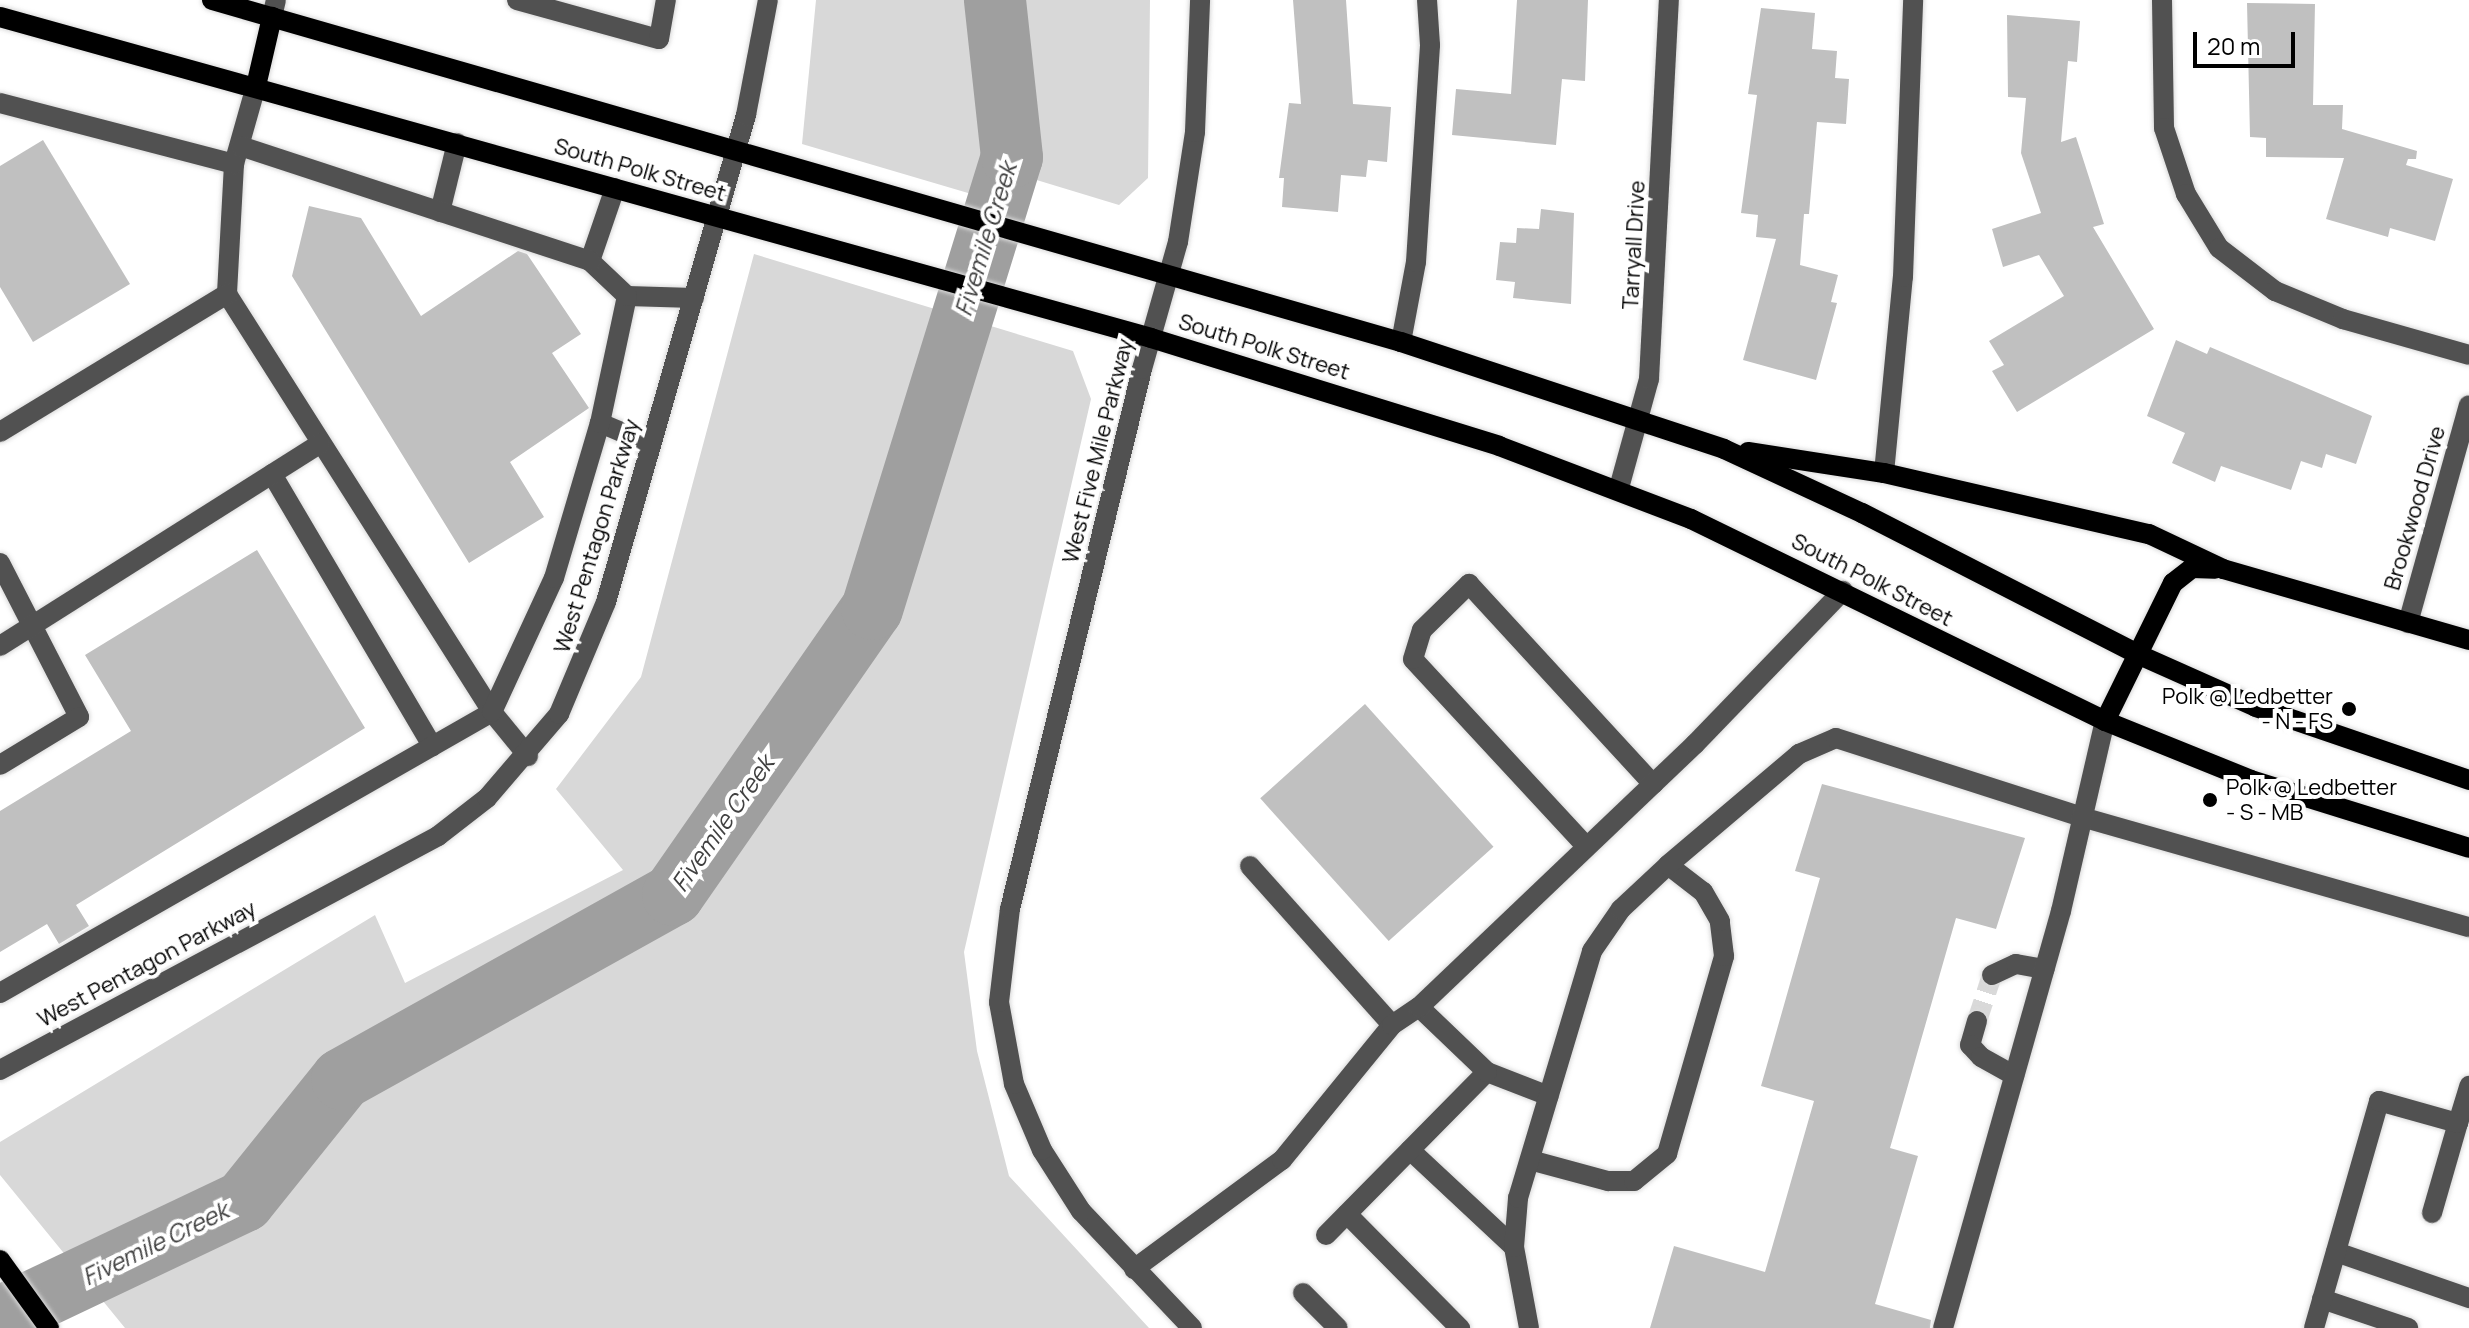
<!DOCTYPE html>
<style>
body{margin:0}
#map{position:relative;width:2469px;height:1328px;overflow:hidden;background:#fff;font-family:Manrope,sans-serif}
div>[style]{position:absolute}
.green>*{inset:0;background:#d8d8d8}
.river>*{height:62px;margin:-31px;padding:0 31px;transform-origin:31px;border-radius:31px;background:#9f9f9f}
.building>*{inset:0;background:#c0c0c0;transform-origin:0 0}
.minor-tunnel>*{height:20px;margin-top:-10px;transform-origin:0;background:repeating-linear-gradient(90deg,#d9d9d9 0 20px,transparent 0 30px)}
.roads{filter:drop-shadow(0 0 2px #dbdbdb) drop-shadow(0 0 2px #dbdbdb)}
.minor>*{height:20px;margin:-10px;padding:0 10px;transform-origin:10px;border-radius:10px;background:#515151}
.major>*{height:20px;margin:-10px;padding:0 10px;transform-origin:10px;border-radius:10px;background:#000}
.dots>*{width:22px;height:22px;translate:-50% -50%;box-sizing:border-box;border:4px solid #fff;border-radius:50%}
span{translate:-50% -50%;white-space:nowrap;text-align:center;line-height:1.15;-webkit-text-stroke:8px #fff;paint-order:stroke}
.street-label{font-size:22px;color:#000}
.poi-label{font-size:22px;color:#000}
.right{translate:-100% -50%;text-align:right}
.left{translate:0 -50%;text-align:left}
.water-label{font-size:24px;color:#404040;font-style:italic}
.scale{position:absolute;left:2193px;top:32px;width:102px;height:36px;box-sizing:border-box;border:4px solid #000;border-top:0;padding-left:10px;font-size:24px;line-height:28px;white-space:nowrap;color:#000;-webkit-text-stroke:6px #fff;paint-order:stroke}
</style>
<div id="map">
<div class="green">
<i style="clip-path:polygon(816px 0,1150px 0,1148px 178px,1119px 205px,981px 163px,985px 198px,802px 144px)"></i>
<i style="clip-path:polygon(754px 254px,1073px 351px,1091px 399px,964px 952px,977px 1051px,1009px 1176px,1149px 1328px,125px 1328px,0 1175px,0 1142px,375px 915px,405px 983px,623px 870px,556px 789px,641px 677px)"></i>
</div>
<div class="river">
<i style="left:0;top:1317px;width:270px;rotate:-25.4deg"></i>
<i style="left:244px;top:1201px;width:156px;rotate:-51.2deg"></i>
<i style="left:342px;top:1079px;width:379px;rotate:-29.1deg"></i>
<i style="left:673px;top:895px;width:348px;rotate:-55.2deg"></i>
<i style="left:872px;top:609px;width:473px;rotate:-72.8deg"></i>
<i style="left:1012px;top:157px;width:158px;rotate:-96.2deg"></i>
</div>
<div class="building">
<i style="clip-path:polygon(1293px 0,1346px 0,1353px 104px,1391px 107px,1387px 162px,1368px 160px,1366px 177px,1341px 175px,1338px 212px,1282px 207px,1284px 178px,1279px 178px,1289px 103px,1301px 104px)"></i>
<i style="clip-path:polygon(1517px 0,1588px 0,1585px 81px,1562px 79px,1556px 145px,1452px 135px,1456px 89px,1511px 94px)"></i>
<i style="clip-path:polygon(2247px 3px,2315px 4px,2313px 105px,2343px 105px,2342px 129px,2417px 151px,2416px 159px,2408px 159px,2406px 165px,2453px 179px,2435px 241px,2390px 228px,2388px 237px,2326px 219px,2344px 158px,2266px 157px,2266px 138px,2250px 137px)"></i>
<i style="clip-path:polygon(1761px 8px,1815px 13px,1812px 49px,1837px 51px,1835px 78px,1849px 79px,1846px 124px,1817px 122px,1809px 214px,1804px 214px,1800px 265px,1838px 275px,1831px 302px,1837px 303px,1816px 380px,1743px 360px,1776px 239px,1756px 237px,1758px 215px,1741px 213px,1757px 95px,1748px 94px)"></i>
<i style="clip-path:polygon(2007px 15px,2080px 21px,2077px 62px,2068px 61px,2061px 142px,2076px 137px,2104px 224px,2093px 227px,2154px 329px,2017px 412px,1992px 371px,2004px 365px,1989px 341px,2064px 296px,2039px 255px,2003px 267px,1992px 229px,2041px 213px,2021px 153px,2026px 98px,2008px 97px)"></i>
<i style="clip-path:polygon(43px 140px,130px 284px,33px 342px,0 287px,0 166px)"></i>
<i style="clip-path:polygon(309px 206px,361px 218px,421px 316px,518px 251px,527px 254px,581px 334px,552px 353px,589px 408px,510px 462px,544px 517px,469px 563px,292px 276px)"></i>
<i style="clip-path:polygon(1541px 209px,1574px 213px,1571px 304px,1513px 298px,1515px 282px,1496px 280px,1500px 242px,1516px 243px,1517px 228px,1539px 229px)"></i>
<i style="clip-path:polygon(2176px 340px,2207px 354px,2210px 347px,2372px 416px,2356px 464px,2326px 454px,2322px 468px,2301px 461px,2291px 490px,2221px 466px,2215px 482px,2172px 463px,2185px 433px,2147px 416px)"></i>
<i style="clip-path:polygon(257px 550px,365px 728px,76px 905px,89px 926px,59px 944px,47px 924px,0 952px,0 811px,131px 731px,85px 655px)"></i>
<i style="left:1365px;top:704px;width:192px;height:141px;rotate:48deg"></i>
<i style="clip-path:polygon(1822px 784px,2025px 838px,1996px 929px,1956px 918px,1890px 1148px,1918px 1156px,1875px 1304px,1931px 1320px,1930px 1328px,1650px 1328px,1674px 1246px,1765px 1272px,1814px 1101px,1761px 1086px,1820px 878px,1795px 871px)"></i>
</div>
<div class="minor-tunnel">
<i style="left:1977px;top:1021px;width:48px;rotate:-71.9deg"></i>
</div>
<div class="roads">
<div class="minor">
<i style="left:517px;top:0;width:147px;rotate:15.4deg"></i>
<i style="left:659px;top:39px;width:40px;rotate:-80deg"></i>
<i style="left:2162px;top:0;width:128px;rotate:89.1deg"></i>
<i style="left:2164px;top:128px;width:70px;rotate:71.6deg"></i>
<i style="left:2186px;top:194px;width:63px;rotate:58.6deg"></i>
<i style="left:2219px;top:248px;width:71px;rotate:37.5deg"></i>
<i style="left:2275px;top:291px;width:74px;rotate:22.4deg"></i>
<i style="left:2343px;top:319px;width:131px;rotate:15.9deg"></i>
<i style="left:272px;top:17px;width:17px;rotate:-77deg"></i>
<i style="left:256px;top:86px;width:81px;rotate:105.8deg"></i>
<i style="left:234px;top:164px;width:130px;rotate:93.1deg"></i>
<i style="left:227px;top:294px;width:495px;rotate:57.6deg"></i>
<i style="left:492px;top:712px;width:57px;rotate:50.7deg"></i>
<i style="left:0;top:103px;width:242px;rotate:14.6deg"></i>
<i style="left:440px;top:212px;width:71px;rotate:-76.2deg"></i>
<i style="left:590px;top:261px;width:77px;rotate:-71.1deg"></i>
<i style="left:627px;top:296px;width:67px;rotate:1.7deg"></i>
<i style="left:1401px;top:342px;width:81px;rotate:-79.4deg"></i>
<i style="left:1416px;top:262px;width:217px;rotate:-86.3deg"></i>
<i style="left:1430px;top:45px;width:45px;rotate:-93.8deg"></i>
<i style="left:600px;top:423px;width:54px;rotate:22.8deg"></i>
<i style="left:0;top:432px;width:266px;rotate:-31.3deg"></i>
<i style="left:1884px;top:473px;width:197px;rotate:-84.5deg"></i>
<i style="left:1903px;top:277px;width:277px;rotate:-87.9deg"></i>
<i style="left:272px;top:474px;width:316px;rotate:59.5deg"></i>
<i style="left:1619px;top:488px;width:113px;rotate:-74.6deg"></i>
<i style="left:1649px;top:379px;width:380px;rotate:-87deg"></i>
<i style="left:0;top:563px;width:173px;rotate:62.8deg"></i>
<i style="left:79px;top:717px;width:92px;rotate:148.7deg"></i>
<i style="left:2408px;top:623px;width:226px;rotate:-74.4deg"></i>
<i style="left:0;top:646px;width:378px;rotate:-32.3deg"></i>
<i style="left:1585px;top:845px;width:253px;rotate:-132.8deg"></i>
<i style="left:1413px;top:659px;width:30px;rotate:-73deg"></i>
<i style="left:1422px;top:630px;width:66px;rotate:-44.4deg"></i>
<i style="left:1469px;top:584px;width:272px;rotate:47.4deg"></i>
<i style="left:1250px;top:866px;width:213px;rotate:48.2deg"></i>
<i style="left:1992px;top:975px;width:26px;rotate:-25deg"></i>
<i style="left:2016px;top:964px;width:29px;rotate:10deg"></i>
<i style="left:0;top:993px;width:567px;rotate:-29.73deg"></i>
<i style="left:492px;top:712px;width:148px;rotate:-65.2deg"></i>
<i style="left:554px;top:578px;width:162px;rotate:-73.5deg"></i>
<i style="left:600px;top:423px;width:130px;rotate:-78deg"></i>
<i style="left:627px;top:296px;width:51px;rotate:-136.6deg"></i>
<i style="left:590px;top:261px;width:367px;rotate:-161.8deg"></i>
<i style="left:1977px;top:1021px;width:25px;rotate:106deg"></i>
<i style="left:1970px;top:1045px;width:16px;rotate:47deg"></i>
<i style="left:1981px;top:1057px;width:38px;rotate:29deg"></i>
<i style="left:0;top:1070px;width:497px;rotate:-28.1deg"></i>
<i style="left:438px;top:836px;width:62px;rotate:-37.8deg"></i>
<i style="left:487px;top:798px;width:111px;rotate:-49.4deg"></i>
<i style="left:559px;top:714px;width:121px;rotate:-67.2deg"></i>
<i style="left:606px;top:602px;width:507px;rotate:-73.96deg"></i>
<i style="left:746px;top:115px;width:117px;rotate:-79.2deg"></i>
<i style="left:1487px;top:1072px;width:66px;rotate:21.2deg"></i>
<i style="left:1410px;top:1150px;width:142px;rotate:43deg"></i>
<i style="left:1530px;top:1160px;width:81px;rotate:15.1deg"></i>
<i style="left:1608px;top:1181px;width:26px"></i>
<i style="left:1634px;top:1181px;width:43px;rotate:-39.3deg"></i>
<i style="left:1667px;top:1154px;width:206px;rotate:-73.9deg"></i>
<i style="left:1724px;top:956px;width:35px;rotate:-97deg"></i>
<i style="left:1720px;top:921px;width:34px;rotate:-120deg"></i>
<i style="left:1703px;top:892px;width:44px;rotate:-142.4deg"></i>
<i style="left:2432px;top:1213px;width:94px;rotate:-73.9deg"></i>
<i style="left:1347px;top:1214px;width:161px;rotate:45.3deg"></i>
<i style="left:1326px;top:1235px;width:229px;rotate:-45.4deg"></i>
<i style="left:1487px;top:1072px;width:94px;rotate:-136.3deg"></i>
<i style="left:2336px;top:1252px;width:141px;rotate:19.1deg"></i>
<i style="left:1134px;top:1269px;width:184px;rotate:-36.4deg"></i>
<i style="left:1282px;top:1160px;width:174px;rotate:-50.8deg"></i>
<i style="left:1392px;top:1025px;width:32px;rotate:-34deg"></i>
<i style="left:1419px;top:1007px;width:381px;rotate:-43.6deg"></i>
<i style="left:1695px;top:744px;width:213px;rotate:-46deg"></i>
<i style="left:1303px;top:1293px;width:49px;rotate:45deg"></i>
<i style="left:2322px;top:1299px;width:91px;rotate:18.6deg"></i>
<i style="left:1192px;top:1328px;width:161px;rotate:-133.5deg"></i>
<i style="left:1081px;top:1211px;width:72px;rotate:-122.6deg"></i>
<i style="left:1042px;top:1150px;width:72px;rotate:-113deg"></i>
<i style="left:1014px;top:1084px;width:83px;rotate:-100.4deg"></i>
<i style="left:999px;top:1002px;width:94px;rotate:-83.3deg"></i>
<i style="left:1010px;top:909px;width:556px;rotate:-76.26deg"></i>
<i style="left:1142px;top:369px;width:132px;rotate:-74.2deg"></i>
<i style="left:1178px;top:242px;width:111px;rotate:-81.2deg"></i>
<i style="left:1195px;top:132px;width:132px;rotate:-87.8deg"></i>
<i style="left:1529px;top:1328px;width:82px;rotate:-100.5deg"></i>
<i style="left:1514px;top:1247px;width:49px;rotate:-85.3deg"></i>
<i style="left:1518px;top:1198px;width:258px;rotate:-73.3deg"></i>
<i style="left:1592px;top:951px;width:51px;rotate:-55.4deg"></i>
<i style="left:1621px;top:909px;width:64px;rotate:-43.1deg"></i>
<i style="left:1668px;top:865px;width:172px;rotate:-40.3deg"></i>
<i style="left:1799px;top:754px;width:40px;rotate:-23.4deg"></i>
<i style="left:1836px;top:738px;width:258px;rotate:17.8deg"></i>
<i style="left:2082px;top:817px;width:402px;rotate:15.9deg"></i>
<i style="left:1943px;top:1328px;width:433px;rotate:-74.2deg"></i>
<i style="left:2061px;top:911px;width:195px;rotate:-77deg"></i>
<i style="left:2314px;top:1328px;width:236px;rotate:-74deg"></i>
<i style="left:2379px;top:1101px;width:82px;rotate:15.6deg"></i>
<i style="left:2458px;top:1123px;width:39px;rotate:-73deg"></i>
</div>
<div class="major">
<i style="left:212px;top:0;width:1237px;rotate:16.05deg"></i>
<i style="left:1401px;top:342px;width:340px;rotate:18.3deg"></i>
<i style="left:1724px;top:449px;width:152px;rotate:24.9deg"></i>
<i style="left:1862px;top:513px;width:309px;rotate:27.1deg"></i>
<i style="left:2137px;top:654px;width:130px;rotate:24deg"></i>
<i style="left:2256px;top:707px;width:225px;rotate:18.9deg"></i>
<i style="left:0;top:17px;width:1195px;rotate:15.58deg"></i>
<i style="left:1151px;top:338px;width:364px;rotate:17.2deg"></i>
<i style="left:1499px;top:446px;width:205px;rotate:20.8deg"></i>
<i style="left:1691px;top:519px;width:461px;rotate:26deg"></i>
<i style="left:2105px;top:721px;width:157px;rotate:22deg"></i>
<i style="left:2251px;top:780px;width:228px;rotate:17.3deg"></i>
<i style="left:256px;top:86px;width:71px;rotate:-76.9deg"></i>
<i style="left:1748px;top:452px;width:138px;rotate:8.8deg"></i>
<i style="left:1884px;top:473px;width:272px;rotate:13deg"></i>
<i style="left:2149px;top:534px;width:82px;rotate:25.3deg"></i>
<i style="left:2223px;top:569px;width:256px;rotate:16.1deg"></i>
<i style="left:2105px;top:721px;width:154px;rotate:-63.8deg"></i>
<i style="left:2173px;top:583px;width:24px;rotate:-38deg"></i>
<i style="left:2192px;top:568px;width:23px;rotate:2deg"></i>
<i style="left:0;top:1260px;width:84px;rotate:54.2deg"></i>
</div>
</div>
<div class="dots">
<i style="left:2349px;top:709px;background:#000"></i>
<i style="left:2210px;top:800px;background:#000"></i>
</div>
<div class="street-label">
<span style="left:640px;top:170px;rotate:16deg">South Polk Street</span>
<span style="left:1634px;top:245px;rotate:-87deg">Tarryall Drive</span>
<span style="left:1264px;top:347px;rotate:17deg">South Polk Street</span>
<span style="left:1098px;top:451px;rotate:-76deg">West Five Mile Parkway</span>
<span style="left:2415px;top:508px;rotate:-74deg">Brookwood Drive</span>
<span style="left:597px;top:536px;rotate:-73deg">West Pentagon Parkway</span>
<span style="left:1872px;top:580px;rotate:27deg">South Polk Street</span>
<span style="left:147px;top:964px;rotate:-28deg">West Pentagon Parkway</span>
</div>
<div class="poi-label">
<span class="right" style="left:2333px;top:709px">Polk @ Ledbetter<br>- N - FS</span>
<span class="left" style="left:2226px;top:800px">Polk @ Ledbetter<br>- S - MB</span>
</div>
<div class="water-label">
<span style="left:985px;top:239px;rotate:-73deg">Fivemile Creek</span>
<span style="left:722px;top:823px;rotate:-55deg">Fivemile Creek</span>
<span style="left:155px;top:1243px;rotate:-26deg">Fivemile Creek</span>
</div>
<div class="scale">20 m</div>
</div>
